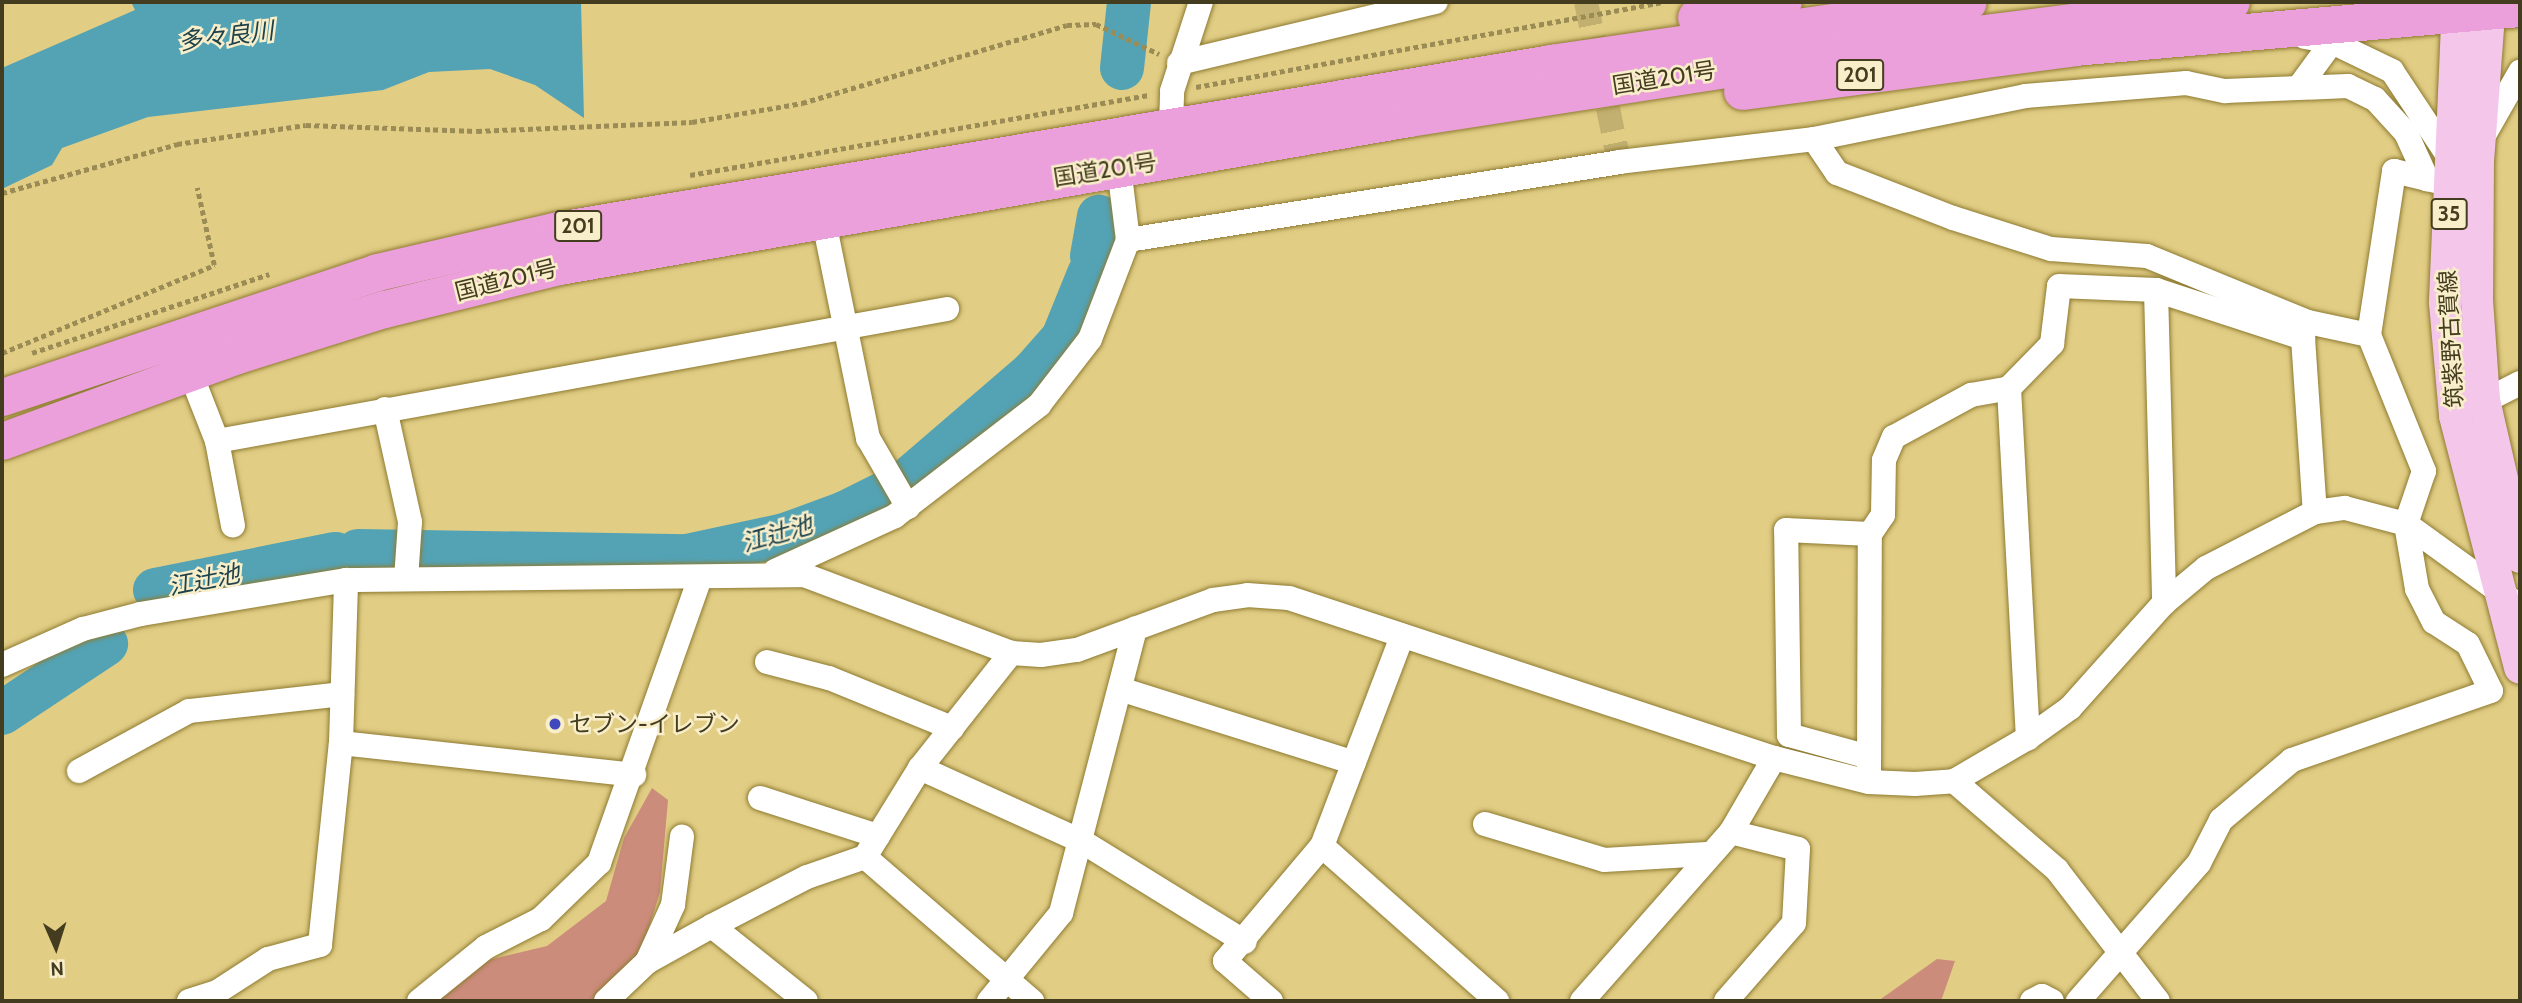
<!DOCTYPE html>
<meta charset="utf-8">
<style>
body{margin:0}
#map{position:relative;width:2522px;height:1003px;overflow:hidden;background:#e1cd84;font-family:Cabin,"Noto Sans JP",sans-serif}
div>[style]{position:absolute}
.forest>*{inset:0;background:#cc8c7c}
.water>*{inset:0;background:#53a3b5}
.river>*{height:44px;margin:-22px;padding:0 22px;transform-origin:22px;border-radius:22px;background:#53a3b5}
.minor-tunnel>*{height:24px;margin-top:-12px;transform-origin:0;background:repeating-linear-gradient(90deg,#c2b070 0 24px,transparent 0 36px)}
.path>*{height:4.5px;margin-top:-2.25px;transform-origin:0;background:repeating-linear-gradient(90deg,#9b8c56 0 5px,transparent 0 8.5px)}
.roads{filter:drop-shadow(0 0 2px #8e7b32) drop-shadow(0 0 2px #8e7b32)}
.minor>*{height:24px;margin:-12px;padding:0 12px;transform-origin:12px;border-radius:12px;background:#fff}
.major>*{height:32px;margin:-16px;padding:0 16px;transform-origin:16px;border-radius:16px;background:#f3c6ea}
.highway>*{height:37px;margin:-18.5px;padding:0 18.5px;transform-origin:18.5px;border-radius:18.5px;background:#eba0dc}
.dots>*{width:19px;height:19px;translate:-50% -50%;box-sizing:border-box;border:4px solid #f8eeca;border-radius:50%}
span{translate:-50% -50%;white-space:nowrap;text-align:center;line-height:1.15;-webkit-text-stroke:5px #f8eeca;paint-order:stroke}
.shield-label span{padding:2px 5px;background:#f8eeca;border:2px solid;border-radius:5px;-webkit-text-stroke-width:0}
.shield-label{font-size:21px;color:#443c1e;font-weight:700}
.street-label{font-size:23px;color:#443c1e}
.poi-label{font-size:23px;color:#443c1e}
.left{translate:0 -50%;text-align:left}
.water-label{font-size:24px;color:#1d424b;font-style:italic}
.frame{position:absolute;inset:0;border:4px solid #443c1e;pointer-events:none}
.north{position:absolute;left:21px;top:912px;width:70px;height:70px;-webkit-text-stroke:5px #f8eeca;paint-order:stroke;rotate:177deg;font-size:19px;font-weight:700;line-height:28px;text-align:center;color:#443c1e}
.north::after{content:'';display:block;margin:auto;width:24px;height:32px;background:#443c1e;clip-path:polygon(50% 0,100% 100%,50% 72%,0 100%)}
</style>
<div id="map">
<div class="forest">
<i style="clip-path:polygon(652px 788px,668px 800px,660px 892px,642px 950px,595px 1001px,411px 1001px,488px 960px,547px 946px,606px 901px,624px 838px)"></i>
<i style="clip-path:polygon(1937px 959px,1955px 961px,1941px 1001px,1878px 1001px)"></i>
</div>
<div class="water">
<i style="clip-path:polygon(131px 2px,581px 2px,584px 118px,535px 85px,490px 69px,429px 72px,383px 90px,148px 117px,62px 148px,52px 165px,2px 189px,2px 68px,135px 10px)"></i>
</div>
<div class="river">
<i style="left:1122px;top:68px;width:66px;rotate:-83.9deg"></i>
<i style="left:1092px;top:256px;width:40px;rotate:-80deg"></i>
<i style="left:358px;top:551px;width:329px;rotate:0.9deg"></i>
<i style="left:687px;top:556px;width:100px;rotate:-12.1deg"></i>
<i style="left:785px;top:535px;width:64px;rotate:-20.1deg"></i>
<i style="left:845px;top:513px;width:65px;rotate:-26.6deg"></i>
<i style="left:903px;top:484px;width:172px;rotate:-40.7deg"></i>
<i style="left:1033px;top:372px;width:45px;rotate:-48.6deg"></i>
<i style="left:1063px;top:338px;width:69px;rotate:-67.9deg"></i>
<i style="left:155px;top:590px;width:184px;rotate:-11.3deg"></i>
<i style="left:2px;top:713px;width:125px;rotate:-33.6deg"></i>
</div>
<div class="minor-tunnel">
<i style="left:1586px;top:2px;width:163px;rotate:78.3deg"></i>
</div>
<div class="path">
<i style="left:1196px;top:87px;width:476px;rotate:-10.3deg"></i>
<i style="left:690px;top:175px;width:467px;rotate:-9.9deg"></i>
<i style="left:2px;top:193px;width:182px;rotate:-15.6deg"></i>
<i style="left:177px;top:144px;width:130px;rotate:-8.4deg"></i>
<i style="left:306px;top:125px;width:171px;rotate:2deg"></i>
<i style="left:477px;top:131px;width:215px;rotate:-2.4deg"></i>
<i style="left:692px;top:122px;width:112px;rotate:-9.8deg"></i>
<i style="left:802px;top:103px;width:276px;rotate:-16.4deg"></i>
<i style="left:1067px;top:25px;width:29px;rotate:-2deg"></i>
<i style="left:1096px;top:24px;width:70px;rotate:25.5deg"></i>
<i style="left:2px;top:353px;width:230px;rotate:-22.5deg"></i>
<i style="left:214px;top:265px;width:79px;rotate:-102.4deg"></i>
<i style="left:32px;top:353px;width:250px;rotate:-18.4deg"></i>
</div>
<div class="roads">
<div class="minor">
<i style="left:2305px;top:37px;width:27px;rotate:10deg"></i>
<i style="left:2332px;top:42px;width:67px;rotate:25.8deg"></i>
<i style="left:2392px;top:71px;width:103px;rotate:56.5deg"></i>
<i style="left:1179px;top:63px;width:264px;rotate:-13.4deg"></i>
<i style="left:2299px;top:87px;width:56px;rotate:-53.7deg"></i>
<i style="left:1171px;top:125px;width:34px;rotate:-88deg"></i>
<i style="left:1172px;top:91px;width:94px;rotate:-72deg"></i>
<i style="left:2484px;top:135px;width:73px;rotate:-60.3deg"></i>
<i style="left:1814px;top:139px;width:41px;rotate:55.9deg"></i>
<i style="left:1837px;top:173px;width:124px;rotate:21.2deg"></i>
<i style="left:1953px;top:218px;width:103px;rotate:17.6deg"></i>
<i style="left:2051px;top:249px;width:96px;rotate:4.2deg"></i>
<i style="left:2147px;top:256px;width:174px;rotate:22.3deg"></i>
<i style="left:2308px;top:322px;width:62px;rotate:12deg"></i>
<i style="left:2369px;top:335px;width:147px;rotate:68deg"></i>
<i style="left:2424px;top:471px;width:56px;rotate:108.8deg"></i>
<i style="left:2406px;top:524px;width:66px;rotate:80.4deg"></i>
<i style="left:2417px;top:589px;width:37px;rotate:63deg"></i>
<i style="left:2434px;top:622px;width:40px;rotate:32.9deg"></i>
<i style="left:2468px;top:644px;width:52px;rotate:63.9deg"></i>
<i style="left:2491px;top:691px;width:211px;rotate:160.9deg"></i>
<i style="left:2292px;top:760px;width:93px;rotate:139.8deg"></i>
<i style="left:2221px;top:820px;width:48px;rotate:117.1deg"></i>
<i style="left:2199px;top:863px;width:184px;rotate:131.2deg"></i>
<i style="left:823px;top:217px;width:226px;rotate:78.5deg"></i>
<i style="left:868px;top:438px;width:80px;rotate:59.9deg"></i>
<i style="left:1128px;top:240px;width:497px;rotate:-9deg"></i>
<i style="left:1619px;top:162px;width:196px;rotate:-6.7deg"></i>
<i style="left:1814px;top:139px;width:215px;rotate:-11.5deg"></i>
<i style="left:2025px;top:96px;width:162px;rotate:-4.6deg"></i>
<i style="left:2186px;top:83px;width:40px;rotate:12deg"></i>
<i style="left:2225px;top:91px;width:123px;rotate:-2.3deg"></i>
<i style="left:2348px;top:86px;width:30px;rotate:26deg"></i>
<i style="left:2375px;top:99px;width:46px;rotate:47.6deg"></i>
<i style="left:2406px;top:133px;width:51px;rotate:65.5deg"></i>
<i style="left:2156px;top:290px;width:313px;rotate:88.5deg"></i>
<i style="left:2369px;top:335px;width:166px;rotate:-81.3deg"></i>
<i style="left:2394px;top:171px;width:43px;rotate:13.4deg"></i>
<i style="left:190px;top:372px;width:74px;rotate:68.6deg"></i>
<i style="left:217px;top:441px;width:86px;rotate:79.3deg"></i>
<i style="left:2009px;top:388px;width:351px;rotate:86.9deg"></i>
<i style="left:2471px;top:408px;width:55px;rotate:-27deg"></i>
<i style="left:385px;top:409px;width:116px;rotate:77.5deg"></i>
<i style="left:410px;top:522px;width:57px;rotate:94deg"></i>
<i style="left:217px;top:441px;width:742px;rotate:-10.25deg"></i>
<i style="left:775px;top:571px;width:132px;rotate:-24.6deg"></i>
<i style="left:895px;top:516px;width:182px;rotate:-37.6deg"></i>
<i style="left:1039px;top:405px;width:83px;rotate:-52.3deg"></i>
<i style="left:1090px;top:339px;width:106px;rotate:-69deg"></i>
<i style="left:1128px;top:240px;width:73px;rotate:-97.1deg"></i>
<i style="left:767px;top:662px;width:64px;rotate:14.5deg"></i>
<i style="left:829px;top:678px;width:133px;rotate:22.1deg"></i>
<i style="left:2px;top:665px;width:89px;rotate:-24deg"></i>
<i style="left:83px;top:629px;width:60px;rotate:-14.5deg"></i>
<i style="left:141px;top:614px;width:208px;rotate:-9.4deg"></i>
<i style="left:346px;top:580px;width:458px;rotate:-0.6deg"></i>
<i style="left:804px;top:575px;width:221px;rotate:20.6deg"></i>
<i style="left:1011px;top:653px;width:30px;rotate:4deg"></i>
<i style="left:1041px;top:655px;width:36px;rotate:-8deg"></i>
<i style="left:1077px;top:650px;width:145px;rotate:-20.2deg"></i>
<i style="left:1213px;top:600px;width:34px;rotate:-8deg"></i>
<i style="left:1247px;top:595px;width:42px;rotate:4.1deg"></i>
<i style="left:1289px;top:598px;width:511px;rotate:18.26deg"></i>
<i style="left:1774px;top:758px;width:98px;rotate:14.2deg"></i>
<i style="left:1869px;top:782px;width:46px;rotate:2.5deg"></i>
<i style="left:1915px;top:784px;width:39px;rotate:-4deg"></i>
<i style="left:1954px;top:781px;width:86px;rotate:-30.2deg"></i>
<i style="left:2028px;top:738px;width:52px;rotate:-35.5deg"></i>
<i style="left:2070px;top:708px;width:141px;rotate:-48.2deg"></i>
<i style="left:2164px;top:603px;width:55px;rotate:-39.8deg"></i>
<i style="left:2206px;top:568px;width:123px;rotate:-27.2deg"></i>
<i style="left:2315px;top:512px;width:30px;rotate:-8deg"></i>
<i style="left:2345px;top:508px;width:63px;rotate:14.7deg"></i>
<i style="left:2406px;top:524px;width:130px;rotate:35.9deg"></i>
<i style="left:1120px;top:689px;width:245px;rotate:17.5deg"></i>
<i style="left:341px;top:743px;width:295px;rotate:6.2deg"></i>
<i style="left:1869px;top:757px;width:83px;rotate:-164.6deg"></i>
<i style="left:1789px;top:735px;width:205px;rotate:-90.8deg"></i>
<i style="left:1786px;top:530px;width:84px;rotate:2.7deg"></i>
<i style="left:1870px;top:534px;width:23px;rotate:-56deg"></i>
<i style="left:1883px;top:515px;width:55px;rotate:-89deg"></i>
<i style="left:1884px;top:460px;width:25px;rotate:-67deg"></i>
<i style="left:1894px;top:437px;width:88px;rotate:-28.6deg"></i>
<i style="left:1971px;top:395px;width:39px;rotate:-10deg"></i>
<i style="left:2009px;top:388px;width:62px;rotate:-45.7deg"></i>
<i style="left:2052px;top:344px;width:58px;rotate:-83.1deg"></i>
<i style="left:2059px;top:286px;width:97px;rotate:2.4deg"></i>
<i style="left:2156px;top:290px;width:155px;rotate:18.1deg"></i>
<i style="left:2303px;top:338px;width:174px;rotate:86.1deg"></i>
<i style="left:920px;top:768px;width:179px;rotate:24.4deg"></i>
<i style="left:1083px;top:842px;width:190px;rotate:31.7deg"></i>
<i style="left:79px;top:771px;width:125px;rotate:-28.6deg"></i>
<i style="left:189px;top:711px;width:154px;rotate:-6.3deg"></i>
<i style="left:1869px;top:771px;width:237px;rotate:-89.8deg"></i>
<i style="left:1954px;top:781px;width:136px;rotate:40.8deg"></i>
<i style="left:2057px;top:870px;width:165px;rotate:52.4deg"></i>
<i style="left:760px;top:798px;width:124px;rotate:17.9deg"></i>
<i style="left:1485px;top:824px;width:124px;rotate:16.8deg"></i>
<i style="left:1604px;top:860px;width:103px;rotate:-3.3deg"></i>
<i style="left:1322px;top:846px;width:234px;rotate:41.5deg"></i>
<i style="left:865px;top:857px;width:221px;rotate:40.8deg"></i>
<i style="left:712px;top:926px;width:120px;rotate:38.6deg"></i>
<i style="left:647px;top:962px;width:63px;rotate:-65.5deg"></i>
<i style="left:673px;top:905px;width:69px;rotate:-82.5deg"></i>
<i style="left:189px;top:1001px;width:29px;rotate:-18deg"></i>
<i style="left:217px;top:992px;width:61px;rotate:-32.9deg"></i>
<i style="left:268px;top:959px;width:54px;rotate:-15.1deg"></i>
<i style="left:320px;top:945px;width:203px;rotate:-84.1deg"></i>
<i style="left:341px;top:743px;width:163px;rotate:-88.2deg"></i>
<i style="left:419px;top:1001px;width:86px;rotate:-38.9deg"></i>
<i style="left:486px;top:947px;width:62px;rotate:-27deg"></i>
<i style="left:541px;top:919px;width:81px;rotate:-44deg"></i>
<i style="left:599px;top:863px;width:300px;rotate:-70.5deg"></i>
<i style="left:606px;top:1001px;width:57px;rotate:-43.6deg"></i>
<i style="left:647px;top:962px;width:74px;rotate:-29deg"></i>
<i style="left:712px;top:926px;width:107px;rotate:-27.3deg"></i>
<i style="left:807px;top:877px;width:61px;rotate:-19deg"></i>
<i style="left:865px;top:857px;width:105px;rotate:-58.3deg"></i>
<i style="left:920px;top:768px;width:147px;rotate:-51.6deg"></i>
<i style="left:989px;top:1001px;width:114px;rotate:-50.7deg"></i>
<i style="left:1061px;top:913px;width:294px;rotate:-75.4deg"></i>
<i style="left:1271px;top:1001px;width:61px;rotate:-139deg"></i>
<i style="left:1225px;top:961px;width:150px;rotate:-49.9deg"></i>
<i style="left:1322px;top:846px;width:225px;rotate:-69.1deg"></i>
<i style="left:1582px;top:1001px;width:225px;rotate:-48.6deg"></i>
<i style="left:1731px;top:832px;width:86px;rotate:-59.8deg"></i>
<i style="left:1726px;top:1001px;width:103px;rotate:-48.9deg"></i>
<i style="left:1794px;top:923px;width:74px;rotate:-86.9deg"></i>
<i style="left:1798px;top:849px;width:69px;rotate:-165.8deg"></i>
<i style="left:2032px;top:1001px;width:11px;rotate:-27deg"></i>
<i style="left:2042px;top:996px;width:11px;rotate:27deg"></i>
</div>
<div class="major">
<i style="left:2458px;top:2px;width:301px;rotate:92.5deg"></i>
<i style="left:2445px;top:303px;width:113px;rotate:84.9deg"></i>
<i style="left:2455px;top:416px;width:260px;rotate:75.5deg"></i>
<i style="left:2490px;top:2px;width:158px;rotate:94.3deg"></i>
<i style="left:2478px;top:160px;width:140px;rotate:90.4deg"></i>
<i style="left:2477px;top:300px;width:100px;rotate:86deg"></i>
<i style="left:2484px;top:400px;width:161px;rotate:77.1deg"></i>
</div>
<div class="highway">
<i style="left:1696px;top:17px;width:88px;rotate:-9.8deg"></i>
<i style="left:1742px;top:91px;width:335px;rotate:-7.5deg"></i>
<i style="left:2074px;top:47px;width:448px;rotate:-5deg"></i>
<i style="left:2px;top:397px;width:395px;rotate:-18.4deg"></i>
<i style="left:377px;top:272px;width:186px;rotate:-13.1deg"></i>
<i style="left:558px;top:230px;width:1007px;rotate:-9.55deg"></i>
<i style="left:1551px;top:63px;width:421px;rotate:-8.3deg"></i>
<i style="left:2px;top:441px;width:250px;rotate:-20.1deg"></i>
<i style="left:237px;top:355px;width:154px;rotate:-17.4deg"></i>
<i style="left:384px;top:309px;width:180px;rotate:-13.8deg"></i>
<i style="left:559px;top:266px;width:863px;rotate:-9.88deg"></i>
<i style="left:1409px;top:118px;width:438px;rotate:-8.8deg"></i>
<i style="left:1842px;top:51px;width:392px;rotate:-7.2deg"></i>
</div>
</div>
<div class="dots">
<i style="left:555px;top:724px;background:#4148bd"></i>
</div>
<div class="shield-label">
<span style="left:1860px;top:75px">201</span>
<span style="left:2449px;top:214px">35</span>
<span style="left:578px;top:226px">201</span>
</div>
<div class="street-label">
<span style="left:1664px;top:78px;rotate:-9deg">国道201号</span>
<span style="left:1105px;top:170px;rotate:-9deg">国道201号</span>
<span style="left:506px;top:280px;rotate:-14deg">国道201号</span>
<span style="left:2451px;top:339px;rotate:-93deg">筑紫野古賀線</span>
</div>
<div class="poi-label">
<span class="left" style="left:569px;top:724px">セブン-イレブン</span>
</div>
<div class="water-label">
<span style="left:226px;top:36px;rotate:-7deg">多々良川</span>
<span style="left:777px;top:534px;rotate:-16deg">江辻池</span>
<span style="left:204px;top:580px;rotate:-11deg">江辻池</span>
</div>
<div class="frame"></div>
<div class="north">N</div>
</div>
